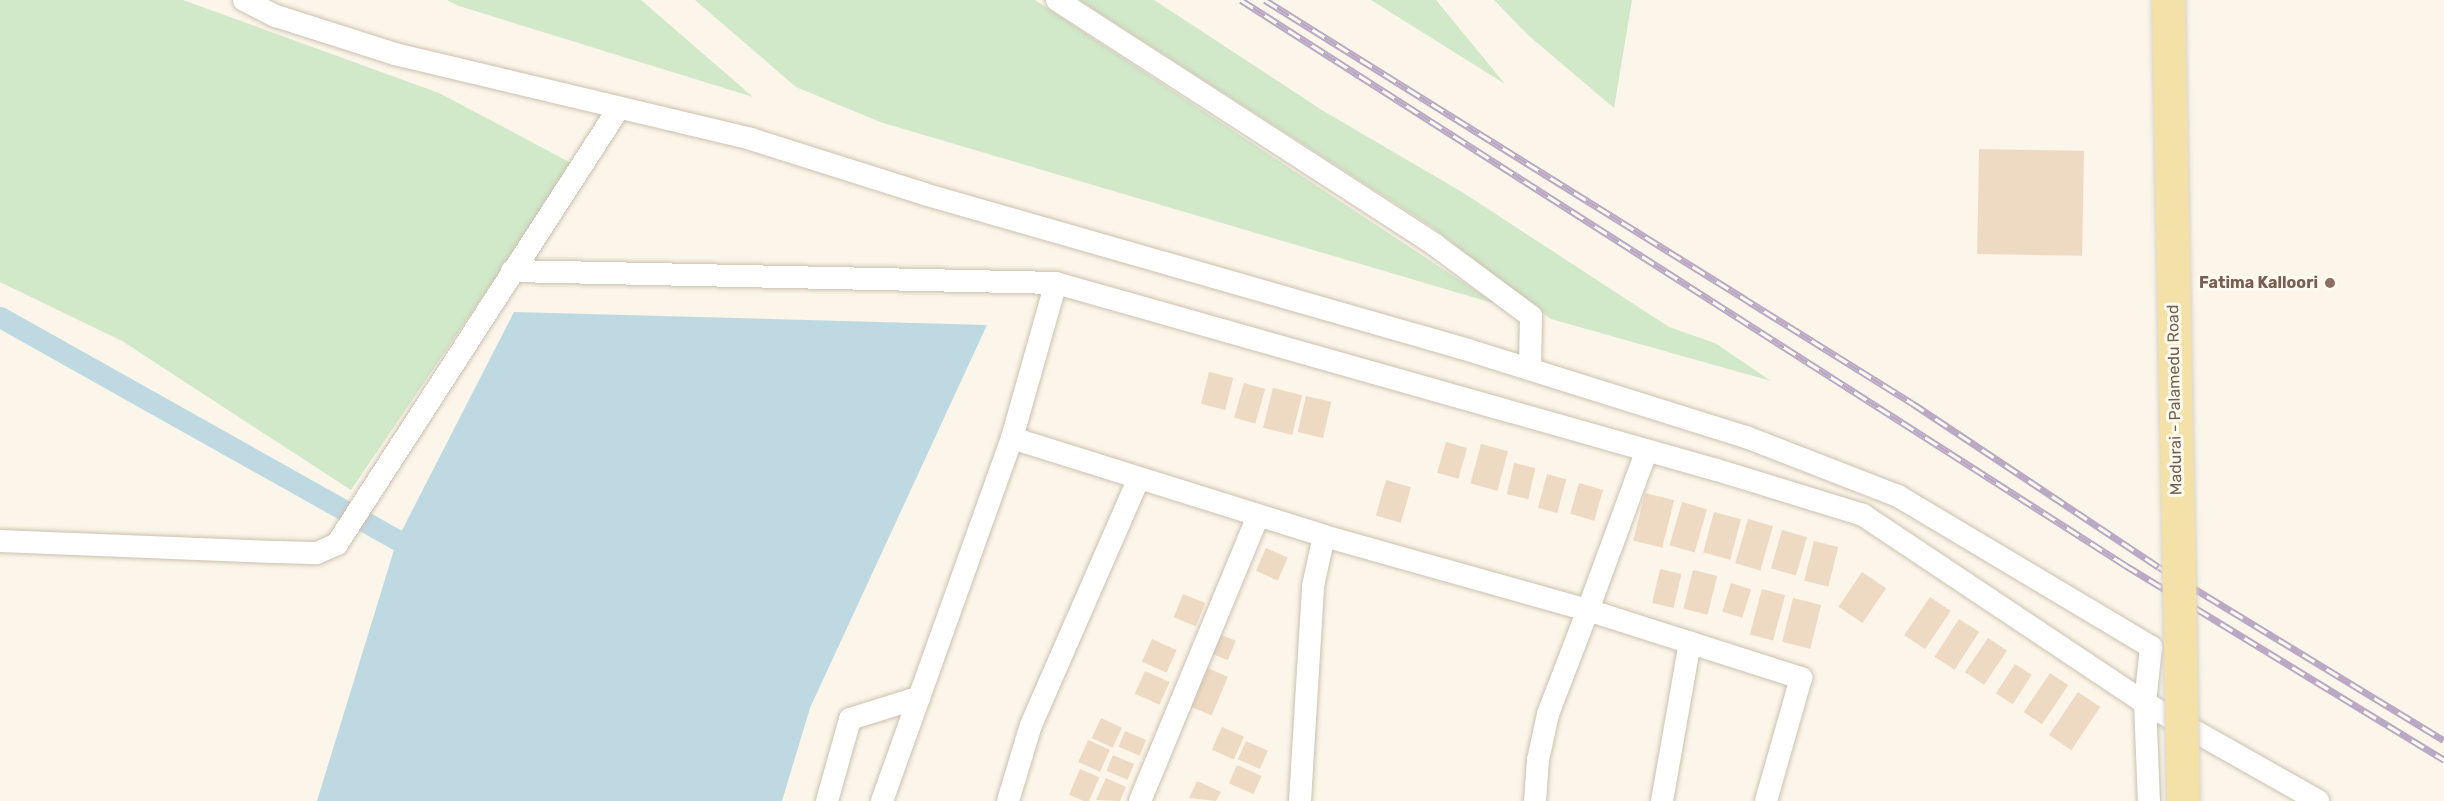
<!DOCTYPE html>
<style>
body{margin:0}
#map{position:relative;width:2444px;height:801px;overflow:hidden;background:#fbf6e9;font-family:Rubik,sans-serif}
div>[style]{position:absolute}
.green>*{inset:0;background:#d1e8c9}
.water>*{inset:0;background:#bfd9e3}
.canal>*{height:21px;margin:-10.5px;padding:0 10.5px;transform-origin:10.5px;border-radius:10.5px;background:#bfd9e3}
.building>*{inset:0;background:#eedac3;transform-origin:0 0}
.roads{filter:drop-shadow(0 0 2px #ccc0b0) drop-shadow(0 0 2px #ccc0b0)}
.street>*{height:22px;margin:-11px;padding:0 11px;transform-origin:11px;border-radius:11px;background:#fff}
.rail>*{height:7px;margin-top:-3.5px;transform-origin:0;background:repeating-linear-gradient(90deg,#fefaf0 0 14px,#bba8c4 0 28px);box-sizing:border-box;border-block:2px solid #bba8c4}
.bridges{filter:drop-shadow(0 0 2px #d8d3ce) drop-shadow(0 0 2px #d8d3ce)}
.primary-bridge>*{height:33px;margin:-16.5px;padding:0 16.5px;transform-origin:16.5px;border-radius:16.5px;background:#f3e1a8}
.dots>*{width:16px;height:16px;translate:-50% -50%;box-sizing:border-box;border:3px solid #fefaf0;border-radius:50%}
span{translate:-50% -50%;white-space:nowrap;text-align:center;line-height:1.15;-webkit-text-stroke:6px #fefaf0;paint-order:stroke}
.education-label{font-size:16px;color:#785e54;font-weight:700}
.right{translate:-100% -50%;text-align:right}
.street-label{font-size:16px;color:#73614f}
</style>
<div id="map">
<div class="green">
<i style="clip-path:polygon(0 0,183px 0,439px 93px,573px 164px,351px 490px,122px 341px,0 282px)"></i>
<i style="clip-path:polygon(447px 0,641px 0,753px 97px,459px 6px)"></i>
<i style="clip-path:polygon(695px 0,1035px 0,1496px 304px,880px 122px,796px 87px)"></i>
<i style="clip-path:polygon(1079px 0,1154px 0,1325px 112px,1462px 192px,1669px 327px,1715px 343px,1771px 381px,1551px 319px,1432px 227px)"></i>
<i style="clip-path:polygon(1371px 0,1436px 0,1505px 84px)"></i>
<i style="clip-path:polygon(1494px 0,1632px 0,1614px 108px,1528px 35px)"></i>
</div>
<div class="water">
<i style="clip-path:polygon(514px 312px,987px 325px,810px 708px,782px 801px,317px 801px,397px 540px)"></i>
</div>
<div class="canal">
<i style="left:0;top:317px;width:484px;rotate:29.3deg"></i>
</div>
<div class="building">
<i style="left:1979px;top:149px;width:105px;height:105px;rotate:1deg"></i>
<i style="left:1209px;top:372px;width:25px;height:33px;rotate:14deg"></i>
<i style="left:1244px;top:383px;width:22px;height:36px;rotate:16deg"></i>
<i style="left:1273px;top:388px;width:30px;height:41px;rotate:14deg"></i>
<i style="left:1306px;top:396px;width:26px;height:37px;rotate:13deg"></i>
<i style="left:1446px;top:442px;width:22px;height:32px;rotate:16deg"></i>
<i style="left:1481px;top:444px;width:28px;height:41px;rotate:15deg"></i>
<i style="left:1514px;top:463px;width:22px;height:32px;rotate:13deg"></i>
<i style="left:1547px;top:474px;width:20px;height:35px;rotate:15deg"></i>
<i style="left:1386px;top:480px;width:26px;height:37px;rotate:16deg"></i>
<i style="left:1579px;top:483px;width:25px;height:32px;rotate:16deg"></i>
<i style="left:1645px;top:493px;width:30px;height:49px;rotate:14deg"></i>
<i style="left:1682px;top:502px;width:26px;height:45px;rotate:16deg"></i>
<i style="left:1714px;top:512px;width:28px;height:42px;rotate:15deg"></i>
<i style="left:1748px;top:519px;width:26px;height:46px;rotate:16deg"></i>
<i style="left:1782px;top:530px;width:26px;height:40px;rotate:16deg"></i>
<i style="left:1814px;top:541px;width:25px;height:41px;rotate:14deg"></i>
<i style="left:1266px;top:548px;width:24px;height:25px;rotate:24deg"></i>
<i style="left:1660px;top:569px;width:22px;height:35px;rotate:13deg"></i>
<i style="left:1693px;top:570px;width:25px;height:40px;rotate:14deg"></i>
<i style="left:1862px;top:572px;width:29px;height:42px;rotate:34deg"></i>
<i style="left:1731px;top:583px;width:21px;height:30px;rotate:17deg"></i>
<i style="left:1762px;top:589px;width:24px;height:47px;rotate:15deg"></i>
<i style="left:1183px;top:594px;width:24px;height:25px;rotate:22deg"></i>
<i style="left:1930px;top:597px;width:25px;height:46px;rotate:34deg"></i>
<i style="left:1793px;top:598px;width:29px;height:45px;rotate:14deg"></i>
<i style="left:1959px;top:619px;width:24px;height:45px;rotate:33deg"></i>
<i style="left:1219px;top:634px;width:18px;height:21px;rotate:22deg"></i>
<i style="left:1988px;top:638px;width:23px;height:41px;rotate:34deg"></i>
<i style="left:1152px;top:639px;width:27px;height:25px;rotate:24deg"></i>
<i style="left:2015px;top:664px;width:20px;height:35px;rotate:33deg"></i>
<i style="left:1205px;top:667px;width:25px;height:42px;rotate:23deg"></i>
<i style="left:1145px;top:671px;width:27px;height:25px;rotate:24deg"></i>
<i style="left:2050px;top:673px;width:22px;height:47px;rotate:34deg"></i>
<i style="left:2078px;top:692px;width:27px;height:52px;rotate:34deg"></i>
<i style="left:1101px;top:718px;width:23px;height:22px;rotate:25deg"></i>
<i style="left:1222px;top:727px;width:24px;height:25px;rotate:24deg"></i>
<i style="left:1125px;top:731px;width:23px;height:17px;rotate:23deg"></i>
<i style="left:1088px;top:740px;width:24px;height:24px;rotate:24deg"></i>
<i style="left:1246px;top:741px;width:24px;height:20px;rotate:24deg"></i>
<i style="left:1113px;top:755px;width:23px;height:17px;rotate:23deg"></i>
<i style="left:1237px;top:765px;width:27px;height:20px;rotate:24deg"></i>
<i style="left:1080px;top:769px;width:21px;height:28px;rotate:23deg"></i>
<i style="clip-path:polygon(1106px 778px,1126px 787px,1120px 801px,1096px 800px)"></i>
<i style="clip-path:polygon(1197px 781px,1221px 792px,1216px 801px,1189px 798px)"></i>
</div>
<div class="roads">
<div class="street">
<i style="left:244px;top:0;width:36px;rotate:27deg"></i>
<i style="left:276px;top:16px;width:125px;rotate:17.7deg"></i>
<i style="left:395px;top:54px;width:366px;rotate:13.4deg"></i>
<i style="left:751px;top:139px;width:182px;rotate:17.6deg"></i>
<i style="left:924px;top:194px;width:563px;rotate:15.99deg"></i>
<i style="left:1465px;top:349px;width:294px;rotate:17.4deg"></i>
<i style="left:1746px;top:437px;width:163px;rotate:21.2deg"></i>
<i style="left:1898px;top:496px;width:295px;rotate:30.8deg"></i>
<i style="left:2151px;top:647px;width:56px;rotate:96.1deg"></i>
<i style="left:2145px;top:703px;width:98px;rotate:87.7deg"></i>
<i style="left:1057px;top:0;width:450px;rotate:32.9deg"></i>
<i style="left:1435px;top:245px;width:119px;rotate:36.5deg"></i>
<i style="left:1531px;top:316px;width:53px;rotate:91.1deg"></i>
<i style="left:512px;top:271px;width:544px;rotate:1.26deg"></i>
<i style="left:1056px;top:283px;width:687px;rotate:15.8deg"></i>
<i style="left:1717px;top:470px;width:153px;rotate:17.1deg"></i>
<i style="left:1863px;top:515px;width:339px;rotate:33.7deg"></i>
<i style="left:2145px;top:703px;width:199px;rotate:29.5deg"></i>
<i style="left:1012px;top:438px;width:161px;rotate:-74.2deg"></i>
<i style="left:0;top:541px;width:279px;rotate:2.3deg"></i>
<i style="left:279px;top:552px;width:38px;rotate:2deg"></i>
<i style="left:317px;top:553px;width:22px;rotate:-24deg"></i>
<i style="left:337px;top:544px;width:519px;rotate:-57.11deg"></i>
<i style="left:827px;top:801px;width:85px;rotate:-74.3deg"></i>
<i style="left:850px;top:719px;width:73px;rotate:-17.4deg"></i>
<i style="left:882px;top:801px;width:386px;rotate:-70.3deg"></i>
<i style="left:1012px;top:438px;width:327px;rotate:17.4deg"></i>
<i style="left:1008px;top:801px;width:79px;rotate:-73.2deg"></i>
<i style="left:1031px;top:725px;width:267px;rotate:-66.4deg"></i>
<i style="left:1140px;top:801px;width:308px;rotate:-67.5deg"></i>
<i style="left:1300px;top:801px;width:215px;rotate:-86.5deg"></i>
<i style="left:1313px;top:586px;width:51px;rotate:-77.6deg"></i>
<i style="left:1324px;top:536px;width:274px;rotate:15.7deg"></i>
<i style="left:1588px;top:610px;width:168px;rotate:-69.8deg"></i>
<i style="left:1535px;top:801px;width:41px;rotate:-85.8deg"></i>
<i style="left:1538px;top:760px;width:47px;rotate:-77.7deg"></i>
<i style="left:1548px;top:714px;width:111px;rotate:-69deg"></i>
<i style="left:1588px;top:610px;width:224px;rotate:17.7deg"></i>
<i style="left:1801px;top:678px;width:128px;rotate:105.9deg"></i>
<i style="left:1662px;top:801px;width:161px;rotate:-80deg"></i>
</div>
</div>
<div class="rail">
<i style="left:1241px;top:0;width:1049px;rotate:32.58deg"></i>
<i style="left:2125px;top:565px;width:374px;rotate:31.4deg"></i>
<i style="left:1265px;top:0;width:762px;rotate:31.92deg"></i>
<i style="left:1912px;top:403px;width:296px;rotate:33.6deg"></i>
<i style="left:2159px;top:567px;width:333px;rotate:31.3deg"></i>
</div>
<div class="bridges">
<div class="primary-bridge">
<i style="left:2168px;top:0;width:801px;rotate:88.93deg"></i>
</div>
</div>
<div class="dots">
<i style="left:2330px;top:283px;background:#8d6e63"></i>
</div>
<div class="education-label">
<span class="right" style="left:2318px;top:283px">Fatima Kalloori</span>
</div>
<div class="street-label">
<span style="left:2175px;top:400px;rotate:-91deg">Madurai - Palamedu Road</span>
</div>
</div>
